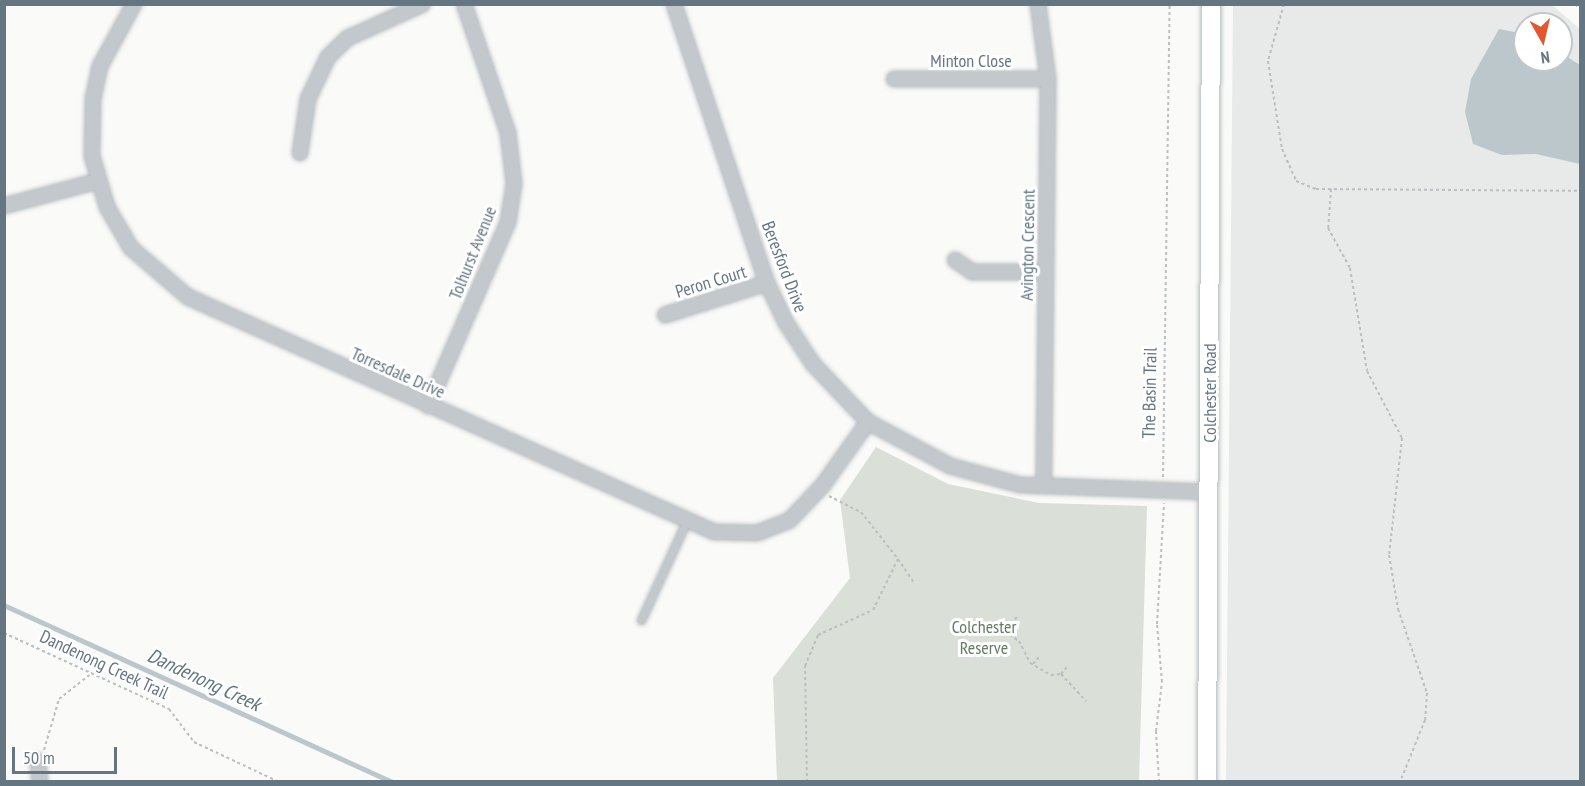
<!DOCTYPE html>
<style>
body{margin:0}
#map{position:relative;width:1585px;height:786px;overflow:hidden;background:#fafaf8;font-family:"PT Sans Narrow",sans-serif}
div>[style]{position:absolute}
.built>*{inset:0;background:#e8e9e9}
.green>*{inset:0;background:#dadfd7}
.water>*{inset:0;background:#bbc7cb}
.stream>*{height:4.5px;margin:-2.25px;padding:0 2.25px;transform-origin:2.25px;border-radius:2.25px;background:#bbc7cb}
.path>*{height:2px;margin-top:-1px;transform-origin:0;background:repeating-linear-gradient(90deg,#bbbfc2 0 3px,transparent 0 6px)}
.roads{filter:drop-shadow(0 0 2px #b3babf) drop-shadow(0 0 2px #b3babf)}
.lane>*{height:7px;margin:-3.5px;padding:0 3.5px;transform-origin:3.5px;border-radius:3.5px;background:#c3c8cc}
.street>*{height:14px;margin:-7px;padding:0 7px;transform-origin:7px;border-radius:7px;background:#c3c8cc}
.secondary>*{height:18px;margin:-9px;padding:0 9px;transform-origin:9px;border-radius:9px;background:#fff}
span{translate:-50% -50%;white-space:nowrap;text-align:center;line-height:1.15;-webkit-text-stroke:6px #fff;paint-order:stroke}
.street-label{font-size:18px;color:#657683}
.park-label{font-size:18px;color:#687a64}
.water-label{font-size:20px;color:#60757c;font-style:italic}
.frame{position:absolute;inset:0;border:6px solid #657683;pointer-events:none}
.north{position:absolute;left:1513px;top:12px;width:60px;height:60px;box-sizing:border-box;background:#fff;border:2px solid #c1c8cd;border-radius:50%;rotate:172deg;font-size:16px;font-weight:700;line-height:24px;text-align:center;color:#657683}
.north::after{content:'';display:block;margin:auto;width:21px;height:27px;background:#e4572e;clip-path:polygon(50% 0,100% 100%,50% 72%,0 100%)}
.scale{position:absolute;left:12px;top:747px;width:105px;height:27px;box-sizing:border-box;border:3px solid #657683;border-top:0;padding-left:8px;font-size:18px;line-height:21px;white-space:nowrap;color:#657683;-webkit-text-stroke:4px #fff;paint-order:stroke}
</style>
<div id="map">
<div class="built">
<i style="clip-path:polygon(evenodd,1233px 5px,1552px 5px,1580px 29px,1580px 781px,1226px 781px,1233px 5px,1525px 24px,1561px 24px,1561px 60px,1525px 60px,1525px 24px)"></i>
</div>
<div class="green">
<i style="clip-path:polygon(876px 447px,948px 484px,1039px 503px,1147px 506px,1139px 781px,777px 781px,773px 678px,850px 578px,840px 500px)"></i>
</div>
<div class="water">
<i style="clip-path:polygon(1499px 29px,1525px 34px,1525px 60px,1561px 60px,1561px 53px,1580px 65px,1580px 164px,1536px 154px,1502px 155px,1473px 144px,1465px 112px,1471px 79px)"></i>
</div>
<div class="stream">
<i style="left:4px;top:605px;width:426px;rotate:24.5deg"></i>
</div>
<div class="path">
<i style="left:1284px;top:4px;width:59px;rotate:105.7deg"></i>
<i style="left:1268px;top:61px;width:89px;rotate:81deg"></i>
<i style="left:1282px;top:149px;width:35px;rotate:66deg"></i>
<i style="left:1296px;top:181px;width:22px;rotate:22deg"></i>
<i style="left:1316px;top:189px;width:264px;rotate:0.4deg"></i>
<i style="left:1575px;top:4px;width:7px;rotate:45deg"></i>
<i style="left:1331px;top:189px;width:39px;rotate:94deg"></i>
<i style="left:1328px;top:228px;width:46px;rotate:61.2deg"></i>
<i style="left:1350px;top:268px;width:104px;rotate:80.6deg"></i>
<i style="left:1367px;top:371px;width:76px;rotate:62.4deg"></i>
<i style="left:1402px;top:438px;width:118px;rotate:96.3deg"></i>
<i style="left:1389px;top:555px;width:55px;rotate:80.5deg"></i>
<i style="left:1398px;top:609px;width:89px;rotate:71deg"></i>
<i style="left:1427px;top:693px;width:27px;rotate:94deg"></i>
<i style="left:1425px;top:720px;width:67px;rotate:112deg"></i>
<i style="left:1163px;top:477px;width:473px;rotate:-89.2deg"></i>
<i style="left:829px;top:496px;width:36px;rotate:27deg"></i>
<i style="left:861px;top:512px;width:60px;rotate:51.8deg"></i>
<i style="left:1017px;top:617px;width:18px;rotate:131deg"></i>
<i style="left:1005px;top:631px;width:17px;rotate:36deg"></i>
<i style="left:1019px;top:641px;width:25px;rotate:63deg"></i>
<i style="left:1030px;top:663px;width:24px;rotate:30deg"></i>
<i style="left:1051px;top:675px;width:10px;rotate:-6deg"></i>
<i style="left:1061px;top:674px;width:37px;rotate:47deg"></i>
<i style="left:4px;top:633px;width:182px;rotate:24.7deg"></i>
<i style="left:169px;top:709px;width:41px;rotate:52.9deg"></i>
<i style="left:194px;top:742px;width:94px;rotate:25.2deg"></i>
<i style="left:1033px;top:664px;width:9px;rotate:-49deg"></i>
<i style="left:1061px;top:674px;width:9px;rotate:-49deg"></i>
<i style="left:44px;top:750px;width:53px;rotate:-73.6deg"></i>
<i style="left:59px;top:699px;width:42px;rotate:-38.2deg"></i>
<i style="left:807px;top:782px;width:116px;rotate:-91deg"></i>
<i style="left:805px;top:666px;width:34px;rotate:-67deg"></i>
<i style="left:818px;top:635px;width:60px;rotate:-24.4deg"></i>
<i style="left:873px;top:610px;width:57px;rotate:-63.9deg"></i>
<i style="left:898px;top:559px;width:29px;rotate:56deg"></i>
<i style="left:1159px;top:782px;width:51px;rotate:-93.4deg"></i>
<i style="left:1156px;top:731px;width:49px;rotate:-83deg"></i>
<i style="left:1162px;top:682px;width:58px;rotate:-94.9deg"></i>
<i style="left:1157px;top:624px;width:121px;rotate:-86.7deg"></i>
</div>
<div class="roads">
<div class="lane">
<i style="left:641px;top:620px;width:108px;rotate:-65.3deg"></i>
</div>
<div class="street">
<i style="left:134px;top:4px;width:71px;rotate:118.7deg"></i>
<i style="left:100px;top:66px;width:33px;rotate:102deg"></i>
<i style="left:93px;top:98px;width:58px;rotate:91deg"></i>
<i style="left:92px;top:156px;width:53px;rotate:73.6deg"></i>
<i style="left:107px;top:207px;width:48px;rotate:59.7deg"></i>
<i style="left:131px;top:248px;width:75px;rotate:40.7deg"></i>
<i style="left:188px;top:297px;width:576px;rotate:24.07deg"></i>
<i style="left:714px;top:532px;width:43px;rotate:1.3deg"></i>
<i style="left:757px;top:533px;width:34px;rotate:-21deg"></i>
<i style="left:789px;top:521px;width:50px;rotate:-46.6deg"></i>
<i style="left:823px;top:485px;width:77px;rotate:-54.5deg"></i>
<i style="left:674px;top:4px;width:294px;rotate:71.6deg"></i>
<i style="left:767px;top:283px;width:44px;rotate:64.6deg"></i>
<i style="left:786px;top:323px;width:49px;rotate:56.6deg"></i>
<i style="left:813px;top:364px;width:80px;rotate:46.5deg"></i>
<i style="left:868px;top:422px;width:93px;rotate:28.2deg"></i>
<i style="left:950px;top:466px;width:73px;rotate:15deg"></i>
<i style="left:1021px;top:485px;width:188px;rotate:2.1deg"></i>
<i style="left:1038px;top:4px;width:76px;rotate:82.4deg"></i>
<i style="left:1048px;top:79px;width:407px;rotate:90.6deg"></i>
<i style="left:894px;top:79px;width:154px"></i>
<i style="left:300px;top:153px;width:55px;rotate:-81.6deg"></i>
<i style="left:308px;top:99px;width:47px;rotate:-64.5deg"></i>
<i style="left:328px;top:57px;width:28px;rotate:-44deg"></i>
<i style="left:348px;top:38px;width:82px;rotate:-24.4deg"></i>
<i style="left:4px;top:206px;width:97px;rotate:-14.9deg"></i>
<i style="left:955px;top:260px;width:21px;rotate:35deg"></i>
<i style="left:972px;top:272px;width:74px"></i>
<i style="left:665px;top:315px;width:107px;rotate:-17.4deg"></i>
<i style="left:428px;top:406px;width:201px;rotate:-66.5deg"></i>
<i style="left:508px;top:222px;width:39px;rotate:-81deg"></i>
<i style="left:514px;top:183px;width:50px;rotate:-96.8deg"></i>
<i style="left:508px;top:133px;width:136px;rotate:-108.8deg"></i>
<i style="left:38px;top:761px;width:21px;rotate:85deg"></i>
</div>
<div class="secondary">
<i style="left:1207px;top:782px;width:778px;rotate:-89.71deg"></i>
</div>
</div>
<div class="street-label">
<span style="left:971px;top:61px">Minton Close</span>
<span style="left:1028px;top:245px;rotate:-89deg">Avington Crescent</span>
<span style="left:473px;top:253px;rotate:-68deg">Tolhurst Avenue</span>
<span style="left:784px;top:267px;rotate:69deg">Beresford Drive</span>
<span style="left:711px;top:282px;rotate:-17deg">Peron Court</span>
<span style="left:398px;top:373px;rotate:24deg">Torresdale Drive</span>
<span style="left:1150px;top:393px;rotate:-89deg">The Basin Trail</span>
<span style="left:1210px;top:393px;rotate:-90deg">Colchester Road</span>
<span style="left:104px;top:665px;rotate:25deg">Dandenong Creek Trail</span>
</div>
<div class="park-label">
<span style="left:984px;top:638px">Colchester<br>Reserve</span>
</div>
<div class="water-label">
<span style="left:204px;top:680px;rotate:25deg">Dandenong Creek</span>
</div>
<div class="frame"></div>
<div class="north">N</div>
<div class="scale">50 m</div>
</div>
